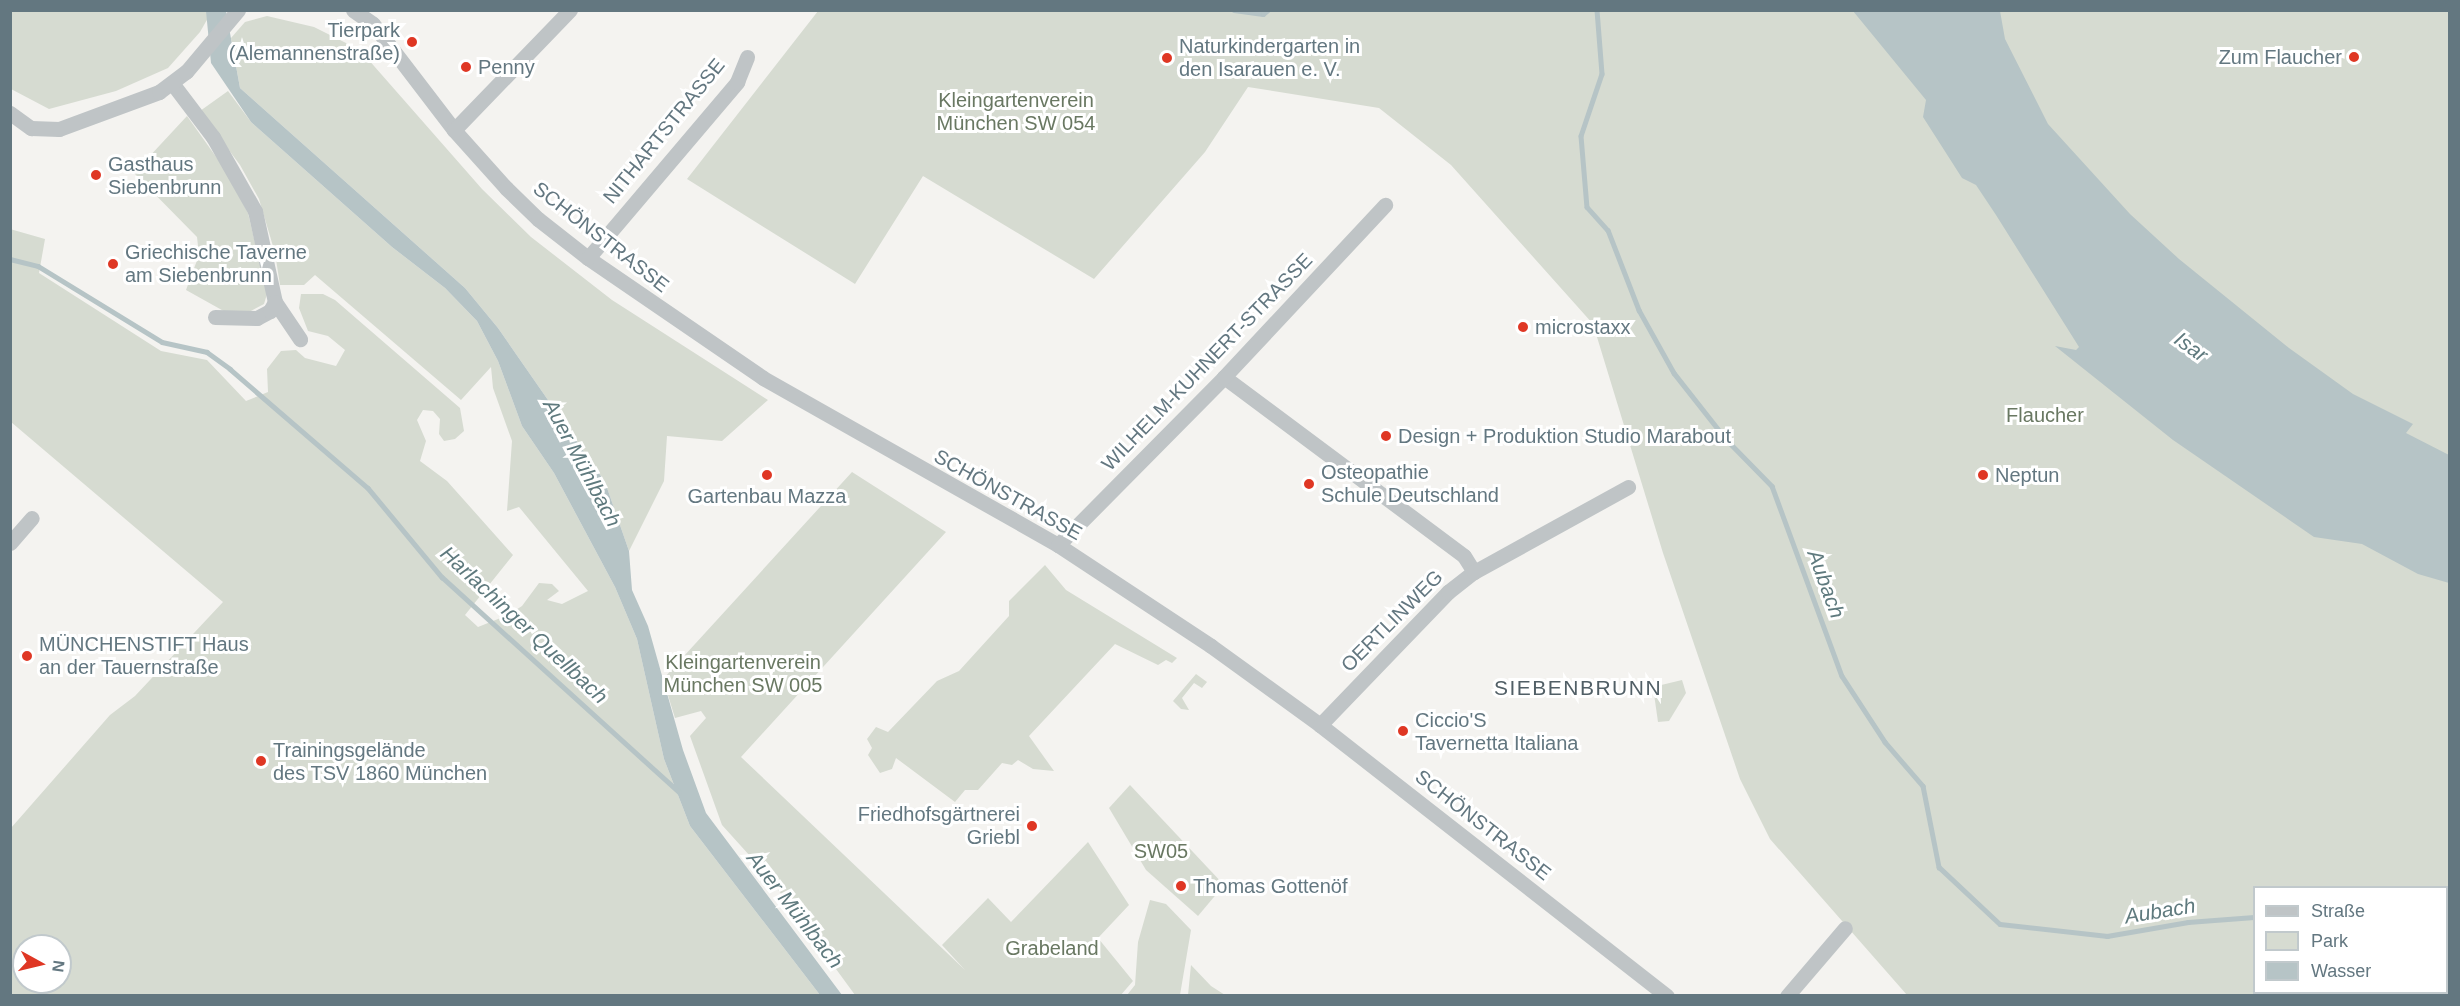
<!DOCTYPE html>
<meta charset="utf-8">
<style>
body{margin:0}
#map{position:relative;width:2460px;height:1006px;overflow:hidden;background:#f4f3f0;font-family:Arial,sans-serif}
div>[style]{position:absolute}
.green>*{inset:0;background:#d6dbd1}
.water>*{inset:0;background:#b6c4c6}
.stream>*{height:4.5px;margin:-2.25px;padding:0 2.25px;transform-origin:2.25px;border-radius:2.25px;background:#b6c4c6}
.minor>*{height:15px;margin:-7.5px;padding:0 7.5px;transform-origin:7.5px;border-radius:7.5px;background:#bfc4c6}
.dots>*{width:16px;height:16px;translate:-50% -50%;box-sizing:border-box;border:3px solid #fff;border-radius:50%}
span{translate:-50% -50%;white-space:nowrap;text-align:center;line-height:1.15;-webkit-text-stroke:6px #fff;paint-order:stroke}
.poi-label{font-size:20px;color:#637780}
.right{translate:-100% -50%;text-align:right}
.left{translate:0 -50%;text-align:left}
.park-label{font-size:20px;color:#697862}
.street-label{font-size:20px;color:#637780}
.water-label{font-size:21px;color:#5f7a7e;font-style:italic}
.neighbourhood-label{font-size:21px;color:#515f66;letter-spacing:1.5px}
.frame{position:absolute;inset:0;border:12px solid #637780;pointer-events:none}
.legend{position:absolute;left:2253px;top:886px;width:195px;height:108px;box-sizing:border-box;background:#fff;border:2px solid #c1c9cc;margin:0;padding:8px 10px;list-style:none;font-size:18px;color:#637780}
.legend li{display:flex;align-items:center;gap:12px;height:30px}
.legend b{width:30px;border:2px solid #c1c9cc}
.north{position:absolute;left:12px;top:934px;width:60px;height:60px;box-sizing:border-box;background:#fff;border:2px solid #c1c9cc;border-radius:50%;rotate:98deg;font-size:16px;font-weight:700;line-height:24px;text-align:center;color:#637780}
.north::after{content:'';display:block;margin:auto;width:21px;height:27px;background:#df3724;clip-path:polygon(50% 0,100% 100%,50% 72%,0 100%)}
</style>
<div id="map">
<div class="green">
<i style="clip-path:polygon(10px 11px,212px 11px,200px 32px,168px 68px,116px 91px,49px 109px,11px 89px)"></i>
<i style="clip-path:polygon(evenodd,818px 11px,2449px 11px,2449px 995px,1907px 995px,1770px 839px,1740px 779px,1663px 553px,1593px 324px,1451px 165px,1379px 108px,1248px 87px,1205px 152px,1094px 279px,923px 176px,855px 284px,687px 179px,818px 11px,2254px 888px,2446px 888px,2446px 992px,2254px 992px,2254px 888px)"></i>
<i style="clip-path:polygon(267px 16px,314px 27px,360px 50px,482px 189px,531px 237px,612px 300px,768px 400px,722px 441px,667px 436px,664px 481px,629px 551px,605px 482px,498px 328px,465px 288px,240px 88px,231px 38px,245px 22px)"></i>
<i style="clip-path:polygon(evenodd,228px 91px,251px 122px,392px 247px,445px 288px,477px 321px,498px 361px,522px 426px,554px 473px,615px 587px,637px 639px,664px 759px,690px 826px,820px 995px,11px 995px,11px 828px,110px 715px,135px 696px,223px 602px,11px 422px,10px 229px,45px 239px,39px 273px,161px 351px,207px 360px,246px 401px,268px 392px,267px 369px,281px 351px,296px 350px,305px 358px,336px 366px,345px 350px,328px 336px,308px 331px,299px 308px,301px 294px,323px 294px,335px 300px,460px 408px,464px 431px,455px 439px,444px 441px,439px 434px,440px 419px,433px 411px,423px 410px,417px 420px,426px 441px,420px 461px,447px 481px,513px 555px,465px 615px,478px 627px,508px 615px,522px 606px,539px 583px,552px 584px,559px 591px,547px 600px,562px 604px,588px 591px,519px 507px,507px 511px,512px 441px,493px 388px,491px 367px,461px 400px,315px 275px,304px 285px,280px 285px,275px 253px,259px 199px,240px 165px,200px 111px,228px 91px,24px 946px,60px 946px,60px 982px,24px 982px,24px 946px)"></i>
<i style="clip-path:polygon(187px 116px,229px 175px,248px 213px,267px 294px,264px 304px,249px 312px,229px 314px,186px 290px,199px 255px,197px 237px,134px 173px)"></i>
<i style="clip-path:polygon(852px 472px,946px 532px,741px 757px,965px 970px,942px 945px,988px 898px,1011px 922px,1088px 842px,1129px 905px,1098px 938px,1133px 981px,1120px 996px,855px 995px,768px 876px,722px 825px,690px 736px,706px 718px,701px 711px,675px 718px,663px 679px)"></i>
<i style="clip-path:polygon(1045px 565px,1066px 590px,1177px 658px,1172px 663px,1166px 660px,1158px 665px,1115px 644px,1029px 736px,1054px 771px,1033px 769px,1018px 760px,1012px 765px,1002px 763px,978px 790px,965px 790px,955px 802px,896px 758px,892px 769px,880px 773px,868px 755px,872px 748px,867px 739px,876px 727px,888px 732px,937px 681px,959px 671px,1009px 616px,1009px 601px)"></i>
<i style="clip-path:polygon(1196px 674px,1207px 682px,1202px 688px,1194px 683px,1182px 698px,1189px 710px,1181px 709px,1173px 701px)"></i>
<i style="clip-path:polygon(1682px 680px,1686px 693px,1669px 721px,1658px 722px,1653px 687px)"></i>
<i style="clip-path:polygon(1130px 785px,1224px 885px,1198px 916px,1146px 870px,1109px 808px)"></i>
<i style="clip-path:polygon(1150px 900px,1166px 904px,1191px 930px,1180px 995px,1127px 995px,1135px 985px,1138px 942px)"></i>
<i style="clip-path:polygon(1191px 965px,1211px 986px,1225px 995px,1188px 995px)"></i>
</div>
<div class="water">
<i style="clip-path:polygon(206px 11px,226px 11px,240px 88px,465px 288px,498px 328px,605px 482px,629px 551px,632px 590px,648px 626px,683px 750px,706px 813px,842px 995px,820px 995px,690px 826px,664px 759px,637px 639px,615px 587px,554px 473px,522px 426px,498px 361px,477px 321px,445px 288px,392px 247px,251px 122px,211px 63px)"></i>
<i style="clip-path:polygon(1853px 11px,2000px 11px,2005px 39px,2048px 124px,2130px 214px,2179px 259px,2289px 348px,2353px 394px,2413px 424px,2406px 433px,2449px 455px,2449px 583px,2418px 574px,2362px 544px,2314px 537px,2173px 440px,2055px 346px,2076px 350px,2079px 347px,1996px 215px,1976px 185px,1962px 178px,1923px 117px,1926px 100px)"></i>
</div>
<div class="stream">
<i style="left:1234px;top:10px;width:29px;rotate:8deg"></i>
<i style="left:1263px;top:14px;width:6px;rotate:-39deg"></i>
<i style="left:1597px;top:10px;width:64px;rotate:85.5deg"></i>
<i style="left:1602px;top:74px;width:65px;rotate:108.7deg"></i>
<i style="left:1581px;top:136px;width:71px;rotate:85.2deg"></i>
<i style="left:1587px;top:207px;width:31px;rotate:48deg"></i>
<i style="left:1608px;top:230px;width:86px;rotate:68.8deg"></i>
<i style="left:1639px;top:310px;width:72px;rotate:60.9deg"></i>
<i style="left:1674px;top:373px;width:84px;rotate:51.8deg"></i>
<i style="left:1726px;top:439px;width:66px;rotate:45.6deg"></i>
<i style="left:1772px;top:486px;width:202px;rotate:69.8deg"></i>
<i style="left:1842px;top:676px;width:79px;rotate:56.9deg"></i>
<i style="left:1885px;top:742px;width:58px;rotate:49.2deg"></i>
<i style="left:1923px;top:786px;width:83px;rotate:78.8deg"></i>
<i style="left:1939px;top:867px;width:83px;rotate:43.1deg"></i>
<i style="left:2000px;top:924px;width:108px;rotate:6.4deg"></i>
<i style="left:2107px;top:936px;width:82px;rotate:-9.8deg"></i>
<i style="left:2188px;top:922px;width:66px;rotate:-4.3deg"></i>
<i style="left:10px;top:259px;width:29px;rotate:14deg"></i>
<i style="left:38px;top:266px;width:145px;rotate:31.5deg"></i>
<i style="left:162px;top:342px;width:46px;rotate:12.5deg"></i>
<i style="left:207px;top:352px;width:29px;rotate:36deg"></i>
<i style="left:230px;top:369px;width:182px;rotate:40.8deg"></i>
<i style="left:368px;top:488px;width:116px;rotate:50.3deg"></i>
<i style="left:442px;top:577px;width:320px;rotate:42.2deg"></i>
<i style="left:2446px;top:926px;width:4px"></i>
<i style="left:2341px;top:992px;width:6px;rotate:45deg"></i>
<i style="left:2404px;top:996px;width:4px;rotate:-90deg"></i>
</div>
<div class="minor">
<i style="left:353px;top:10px;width:24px;rotate:35deg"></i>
<i style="left:373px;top:24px;width:133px;rotate:52.6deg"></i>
<i style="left:454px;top:130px;width:78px;rotate:48.1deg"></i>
<i style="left:506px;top:188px;width:45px;rotate:44.1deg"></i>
<i style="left:538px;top:219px;width:63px;rotate:38deg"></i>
<i style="left:588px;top:258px;width:212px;rotate:34.4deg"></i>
<i style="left:763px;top:378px;width:339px;rotate:29.5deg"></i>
<i style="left:1058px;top:545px;width:183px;rotate:33.4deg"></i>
<i style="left:1211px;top:646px;width:135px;rotate:35.9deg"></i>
<i style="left:1320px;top:725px;width:440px;rotate:38deg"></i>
<i style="left:172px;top:83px;width:68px;rotate:52.8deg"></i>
<i style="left:213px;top:137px;width:85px;rotate:60.4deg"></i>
<i style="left:255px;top:211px;width:93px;rotate:77.6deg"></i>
<i style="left:275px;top:302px;width:45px;rotate:56deg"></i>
<i style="left:10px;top:113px;width:26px;rotate:36deg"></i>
<i style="left:31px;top:128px;width:28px;rotate:2deg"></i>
<i style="left:59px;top:129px;width:107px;rotate:-20.3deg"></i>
<i style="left:159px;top:92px;width:34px;rotate:-37deg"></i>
<i style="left:186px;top:72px;width:81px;rotate:-50deg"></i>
<i style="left:454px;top:130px;width:167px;rotate:-46deg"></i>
<i style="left:588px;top:258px;width:231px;rotate:-49.7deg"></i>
<i style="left:737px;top:82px;width:27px;rotate:-68deg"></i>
<i style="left:215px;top:317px;width:42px;rotate:1.4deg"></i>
<i style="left:257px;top:318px;width:15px;rotate:-28deg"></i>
<i style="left:270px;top:311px;width:10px;rotate:-61deg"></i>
<i style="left:1224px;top:377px;width:299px;rotate:36.7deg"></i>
<i style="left:1464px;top:556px;width:19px;rotate:58deg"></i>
<i style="left:10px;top:543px;width:33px;rotate:-49deg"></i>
<i style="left:1058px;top:545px;width:236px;rotate:-45.3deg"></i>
<i style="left:1224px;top:377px;width:236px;rotate:-46.9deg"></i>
<i style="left:1320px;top:725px;width:185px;rotate:-46.1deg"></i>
<i style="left:1448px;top:592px;width:33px;rotate:-38deg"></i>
<i style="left:1474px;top:572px;width:176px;rotate:-28.9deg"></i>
<i style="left:1787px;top:996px;width:89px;rotate:-49.5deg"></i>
</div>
<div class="dots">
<i style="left:412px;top:42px;background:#df3724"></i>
<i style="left:2354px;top:57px;background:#df3724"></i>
<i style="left:1167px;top:58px;background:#df3724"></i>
<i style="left:466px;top:67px;background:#df3724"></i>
<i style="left:96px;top:175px;background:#df3724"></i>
<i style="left:113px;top:264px;background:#df3724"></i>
<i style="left:1523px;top:327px;background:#df3724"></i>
<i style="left:1386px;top:436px;background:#df3724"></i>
<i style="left:767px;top:475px;background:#df3724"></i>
<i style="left:1983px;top:475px;background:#df3724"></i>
<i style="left:1309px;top:484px;background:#df3724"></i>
<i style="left:27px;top:656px;background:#df3724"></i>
<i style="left:1403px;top:731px;background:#df3724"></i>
<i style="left:261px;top:761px;background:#df3724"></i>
<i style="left:1032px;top:826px;background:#df3724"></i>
<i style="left:1181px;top:886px;background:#df3724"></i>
</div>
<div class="poi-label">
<span class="right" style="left:400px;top:42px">Tierpark<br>(Alemannenstraße)</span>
<span class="left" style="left:1179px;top:58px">Naturkindergarten in<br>den Isarauen e. V.</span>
<span class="right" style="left:2342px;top:57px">Zum Flaucher</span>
<span class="left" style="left:478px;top:67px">Penny</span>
<span class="left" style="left:108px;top:176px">Gasthaus<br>Siebenbrunn</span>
<span class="left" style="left:125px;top:264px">Griechische Taverne<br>am Siebenbrunn</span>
<span class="left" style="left:1535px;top:327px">microstaxx</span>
<span class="left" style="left:1398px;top:436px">Design + Produktion Studio Marabout</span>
<span class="left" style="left:1321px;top:484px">Osteopathie<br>Schule Deutschland</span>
<span class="left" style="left:1995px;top:475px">Neptun</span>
<span style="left:767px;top:496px">Gartenbau Mazza</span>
<span class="left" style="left:39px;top:656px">MÜNCHENSTIFT Haus<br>an der Tauernstraße</span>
<span class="left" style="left:1415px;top:732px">Ciccio'S<br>Tavernetta Italiana</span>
<span class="left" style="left:273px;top:762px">Trainingsgelände<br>des TSV 1860 München</span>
<span class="right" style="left:1020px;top:826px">Friedhofsgärtnerei<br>Griebl</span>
<span class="left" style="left:1193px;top:886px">Thomas Gottenöf</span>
</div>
<div class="park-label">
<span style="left:1016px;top:112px">Kleingartenverein<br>München SW 054</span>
<span style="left:2045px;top:415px">Flaucher</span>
<span style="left:743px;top:674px">Kleingartenverein<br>München SW 005</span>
<span style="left:1161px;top:851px">SW05</span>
<span style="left:1052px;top:948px">Grabeland</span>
</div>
<div class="street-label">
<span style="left:664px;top:131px;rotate:-51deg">NITHARTSTRASSE</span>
<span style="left:601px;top:237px;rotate:38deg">SCHÖNSTRASSE</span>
<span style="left:1207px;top:362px;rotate:-46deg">WILHELM-KUHNERT-STRASSE</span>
<span style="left:1008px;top:495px;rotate:29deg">SCHÖNSTRASSE</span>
<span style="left:1392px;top:621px;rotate:-45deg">OERTLINWEG</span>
<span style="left:1483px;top:825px;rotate:38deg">SCHÖNSTRASSE</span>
</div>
<div class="water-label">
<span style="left:2191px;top:347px;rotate:36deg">Isar</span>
<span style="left:582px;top:463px;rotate:62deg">Auer Mühlbach</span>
<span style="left:1826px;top:584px;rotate:70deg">Aubach</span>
<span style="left:524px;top:625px;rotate:43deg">Harlachinger Quellbach</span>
<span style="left:795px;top:910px;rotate:52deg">Auer Mühlbach</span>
<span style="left:2160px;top:911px;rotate:-9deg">Aubach</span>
</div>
<div class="neighbourhood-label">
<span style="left:1578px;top:688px">SIEBENBRUNN</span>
</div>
<div class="frame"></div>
<ul class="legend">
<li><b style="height:8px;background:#bfc4c6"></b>Straße</li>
<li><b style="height:16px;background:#d6dbd1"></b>Park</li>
<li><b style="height:16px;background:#b6c4c6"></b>Wasser</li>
</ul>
<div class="north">N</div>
</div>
